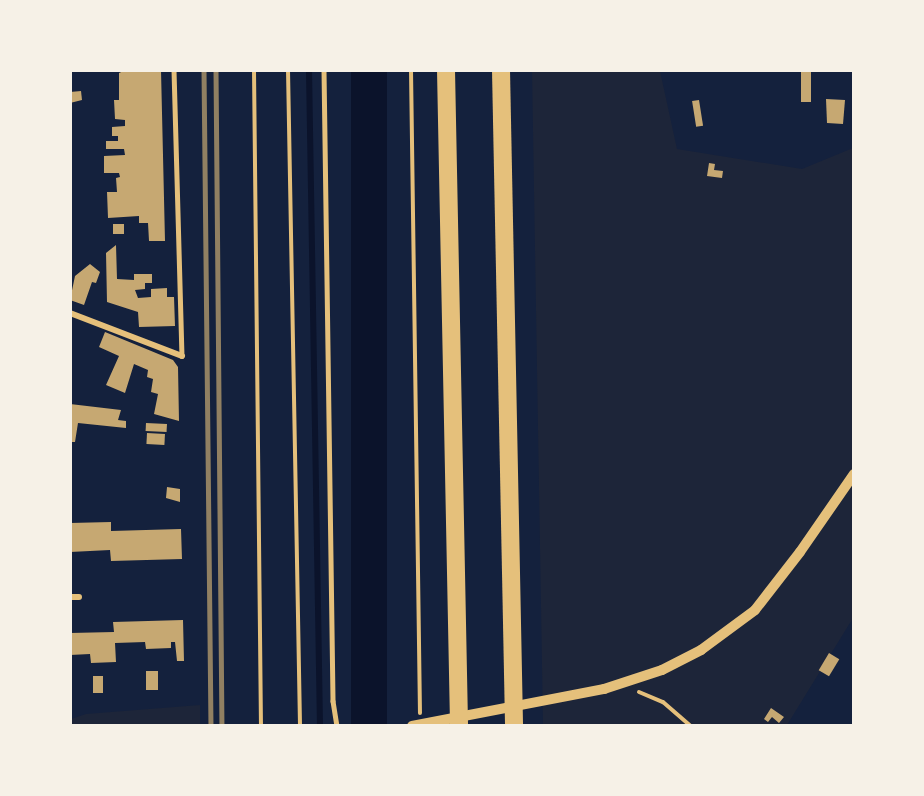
<!DOCTYPE html>
<style>
body{margin:0}
#map{position:relative;width:924px;height:796px;overflow:hidden;background:#14213d;font-family:"Archivo Narrow",sans-serif}
div>[style]{position:absolute}
.green>*{inset:0;background:#1d2539}
.water>*{inset:0;background:#0b132b;transform-origin:0 0}
.stream>*{height:6px;margin:-3px;padding:0 3px;transform-origin:3px;border-radius:3px;background:#0b132b}
.building>*{inset:0;background:#c6a872;transform-origin:0 0}
.path>*{height:4px;margin:-2px;padding:0 2px;transform-origin:2px;border-radius:2px;background:#e5c07b}
.service>*{height:4.5px;margin:-2.25px;padding:0 2.25px;transform-origin:2.25px;border-radius:2.25px;background:#e5c07b}
.minor>*{height:6px;margin:-3px;padding:0 3px;transform-origin:3px;border-radius:3px;background:#e5c07b}
.tertiary>*{height:10px;margin:-5px;padding:0 5px;transform-origin:5px;border-radius:5px;background:#e5c07b}
.motorway>*{height:18px;margin:-9px;padding:0 9px;transform-origin:9px;border-radius:9px;background:#e5c07b}
.rail>*{height:4.5px;margin:-2.25px;padding:0 2.25px;transform-origin:2.25px;border-radius:2.25px;background:#918062}
span{translate:-50% -50%;white-space:nowrap;text-align:center;line-height:1.15;-webkit-text-stroke:4.5px #f6f1e7;paint-order:stroke}
.frame{position:absolute;inset:0;border:72px solid #f6f1e7;pointer-events:none}
</style>
<div id="map">
<div class="green">
<i style="clip-path:polygon(532px 71px,660px 71px,677px 149px,802px 169px,853px 148px,853px 618px,787px 725px,543px 725px)"></i>
<i style="clip-path:polygon(200px 705px,200px 725px,71px 725px,71px 719px,86px 714px)"></i>
</div>
<div class="water">
<i style="left:351px;top:71px;width:36px;height:654px"></i>
</div>
<div class="stream">
<i style="left:309px;top:70px;width:656px;rotate:89.04deg"></i>
</div>
<div class="building">
<i style="clip-path:polygon(126px 70px,161px 70px,165px 241px,149px 241px,148px 223px,139px 223px,139px 216px,108px 218px,107px 192px,117px 192px,116px 178px,120px 177px,119px 173px,104px 173px,104px 156px,125px 155px,124px 149px,106px 149px,106px 141px,118px 141px,118px 136px,112px 136px,112px 127px,125px 126px,125px 120px,115px 119px,114px 100px,119px 100px,119px 73px)"></i>
<i style="left:801px;top:70px;width:10px;height:32px"></i>
<i style="clip-path:polygon(81px 91px,82px 100px,70px 103px,70px 92px)"></i>
<i style="clip-path:polygon(826px 99px,845px 100px,843px 124px,827px 123px)"></i>
<i style="left:699px;top:100px;width:26px;height:7px;rotate:81deg"></i>
<i style="clip-path:polygon(709px 163px,715px 164px,714px 170px,723px 171px,722px 178px,707px 176px)"></i>
<i style="left:113px;top:224px;width:11px;height:10px"></i>
<i style="clip-path:polygon(116px 245px,117px 279px,134px 280px,134px 274px,152px 274px,152px 283px,145px 283px,145px 289px,135px 290px,138px 298px,151px 297px,151px 289px,167px 288px,167px 297px,174px 297px,175px 326px,139px 327px,138px 312px,107px 302px,106px 253px)"></i>
<i style="clip-path:polygon(90px 264px,100px 272px,96px 283px,92px 282px,84px 305px,70px 300px,75px 276px)"></i>
<i style="clip-path:polygon(105px 332px,173px 360px,178px 367px,179px 421px,154px 414px,158px 394px,151px 392px,153px 379px,147px 377px,148px 370px,134px 364px,125px 393px,106px 385px,119px 356px,99px 347px)"></i>
<i style="clip-path:polygon(70px 404px,121px 410px,118px 420px,126px 421px,126px 428px,78px 423px,75px 442px,70px 442px)"></i>
<i style="left:146px;top:423px;width:21px;height:8px;rotate:3deg"></i>
<i style="left:147px;top:433px;width:18px;height:11px;rotate:3deg"></i>
<i style="clip-path:polygon(167px 487px,180px 489px,180px 502px,166px 498px)"></i>
<i style="clip-path:polygon(111px 522px,111px 531px,181px 529px,182px 559px,111px 561px,110px 550px,70px 552px,70px 523px)"></i>
<i style="clip-path:polygon(183px 620px,184px 661px,177px 661px,175px 642px,171px 642px,171px 648px,146px 649px,145px 642px,115px 643px,116px 662px,91px 663px,90px 654px,70px 655px,70px 633px,114px 632px,113px 622px)"></i>
<i style="left:829px;top:653px;width:12px;height:20px;rotate:31deg"></i>
<i style="left:146px;top:671px;width:12px;height:19px"></i>
<i style="left:93px;top:676px;width:10px;height:17px"></i>
<i style="clip-path:polygon(771px 708px,784px 717px,779px 723px,772px 717px,768px 722px,764px 719px)"></i>
</div>
<div class="path">
<i style="left:254px;top:70px;width:656px;rotate:89.39deg"></i>
<i style="left:288px;top:70px;width:656px;rotate:88.95deg"></i>
<i style="left:411px;top:70px;width:643px;rotate:89.2deg"></i>
<i style="left:639px;top:692px;width:26px;rotate:23deg"></i>
<i style="left:663px;top:702px;width:37px;rotate:41deg"></i>
</div>
<div class="service">
<i style="left:174px;top:70px;width:286px;rotate:88.4deg"></i>
<i style="left:324px;top:70px;width:631px;rotate:89.18deg"></i>
<i style="left:333px;top:701px;width:25px;rotate:81deg"></i>
</div>
<div class="minor">
<i style="left:70px;top:313px;width:120px;rotate:21deg"></i>
<i style="left:70px;top:597px;width:9px"></i>
</div>
<div class="tertiary">
<i style="left:412px;top:726px;width:196px;rotate:-10.9deg"></i>
<i style="left:604px;top:689px;width:61px;rotate:-18.1deg"></i>
<i style="left:662px;top:670px;width:44px;rotate:-27.1deg"></i>
<i style="left:701px;top:650px;width:67px;rotate:-36.5deg"></i>
<i style="left:755px;top:610px;width:73px;rotate:-52.2deg"></i>
<i style="left:800px;top:552px;width:95px;rotate:-55.3deg"></i>
</div>
<div class="motorway">
<i style="left:446px;top:70px;width:656px;rotate:88.86deg"></i>
<i style="left:501px;top:70px;width:656px;rotate:88.86deg"></i>
</div>
<div class="rail">
<i style="left:204px;top:70px;width:656px;rotate:89.39deg"></i>
<i style="left:216px;top:70px;width:656px;rotate:89.48deg"></i>
</div>
<div class="frame"></div>
</div>
